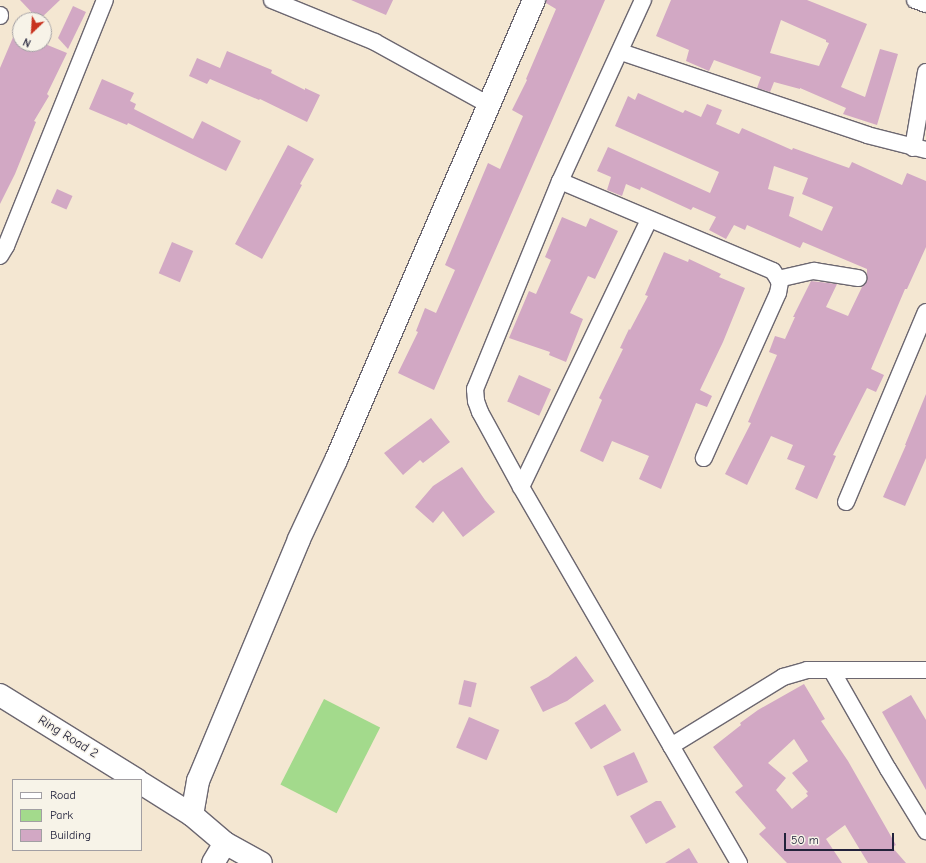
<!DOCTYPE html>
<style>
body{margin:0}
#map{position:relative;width:926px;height:863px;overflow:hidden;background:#f4e7d2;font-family:"Comic Neue",sans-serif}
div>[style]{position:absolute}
.green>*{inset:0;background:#a3da8c;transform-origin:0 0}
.building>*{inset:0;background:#d2a8c4;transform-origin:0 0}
.roads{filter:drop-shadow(1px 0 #6c6770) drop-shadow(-1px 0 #6c6770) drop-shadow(0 1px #6c6770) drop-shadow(0 -1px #6c6770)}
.street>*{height:16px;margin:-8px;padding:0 8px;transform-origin:8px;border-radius:8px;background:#fff}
.secondary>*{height:22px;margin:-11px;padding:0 11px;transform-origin:11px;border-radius:11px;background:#fff}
.primary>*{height:22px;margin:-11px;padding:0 11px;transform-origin:11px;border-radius:11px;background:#fff}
span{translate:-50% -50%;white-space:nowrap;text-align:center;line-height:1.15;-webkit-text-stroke:3px #f7f3e8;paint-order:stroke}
.street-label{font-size:13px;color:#22223b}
.legend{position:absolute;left:12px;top:779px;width:130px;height:72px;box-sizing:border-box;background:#f7f3e8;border:1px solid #a29fa3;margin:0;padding:5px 7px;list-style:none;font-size:12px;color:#22223b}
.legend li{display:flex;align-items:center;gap:8px;height:20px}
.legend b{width:20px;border:1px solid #a29fa3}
.north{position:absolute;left:12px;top:12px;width:40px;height:40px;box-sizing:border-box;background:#f7f3e8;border:1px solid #a29fa3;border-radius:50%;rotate:205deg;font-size:11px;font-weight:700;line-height:16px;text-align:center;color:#22223b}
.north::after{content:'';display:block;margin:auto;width:14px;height:18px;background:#c8321e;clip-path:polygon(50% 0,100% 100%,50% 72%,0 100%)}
.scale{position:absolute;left:784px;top:833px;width:110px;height:18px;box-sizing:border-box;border:2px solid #22223b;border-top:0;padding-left:5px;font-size:12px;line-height:14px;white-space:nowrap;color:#22223b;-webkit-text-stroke:3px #f7f3e8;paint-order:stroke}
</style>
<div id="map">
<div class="green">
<i style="left:324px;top:699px;width:63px;height:96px;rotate:27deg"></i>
</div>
<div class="building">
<i style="clip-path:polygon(20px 0,60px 0,39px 20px)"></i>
<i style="clip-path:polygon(351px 0,393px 0,386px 15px)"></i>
<i style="clip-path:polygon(546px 0,605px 0,434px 390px,398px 373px,418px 332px,416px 331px,425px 308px,436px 313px,455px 270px,445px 265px,488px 163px,500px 169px,523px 116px,512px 110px,527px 80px,526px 79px,556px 9px,546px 3px)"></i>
<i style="clip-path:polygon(evenodd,671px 0,807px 0,867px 24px,841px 87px,865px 97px,880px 49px,898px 54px,877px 125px,843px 114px,846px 108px,800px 88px,800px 89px,774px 82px,770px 92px,757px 88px,761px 77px,714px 60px,709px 71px,686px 61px,689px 50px,656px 36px,671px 0,781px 20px,826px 40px,826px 42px,829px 43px,819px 66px,770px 53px,781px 20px)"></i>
<i style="clip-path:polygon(73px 6px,86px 12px,68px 49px,58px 38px)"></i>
<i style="clip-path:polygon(20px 21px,20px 44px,45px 44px,67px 53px,47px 94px,49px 96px,34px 121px,36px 122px,15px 174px,0 204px,0 68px)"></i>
<i style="clip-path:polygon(227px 51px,272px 70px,271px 73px,305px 90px,305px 88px,320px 95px,307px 122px,260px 99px,259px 100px,210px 79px,207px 84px,189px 76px,197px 58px,220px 68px)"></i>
<i style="clip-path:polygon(102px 79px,134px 93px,130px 101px,136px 104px,134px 109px,193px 139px,202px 121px,241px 141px,226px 171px,128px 123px,127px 125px,89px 109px)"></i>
<i style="clip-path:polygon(evenodd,638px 93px,683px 113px,685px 110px,701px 117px,707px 104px,722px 110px,716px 124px,739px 134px,742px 128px,792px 150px,793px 148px,849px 168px,852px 162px,902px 185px,907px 173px,926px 181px,926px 247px,907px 289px,905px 289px,871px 369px,884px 375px,876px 392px,867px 388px,833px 455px,836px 456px,817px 499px,795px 489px,805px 466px,787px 459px,793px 445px,771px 436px,747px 485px,725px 474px,751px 423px,748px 422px,777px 355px,769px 352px,775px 336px,785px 339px,795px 317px,793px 317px,811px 281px,837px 284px,826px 307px,848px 316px,862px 287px,867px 280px,867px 269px,803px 242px,800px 248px,747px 225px,745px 230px,734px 225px,726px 239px,709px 230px,716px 217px,693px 207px,691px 210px,641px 187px,640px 190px,626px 184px,622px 196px,607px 190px,611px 177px,597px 171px,608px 147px,710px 193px,719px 172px,615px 126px,628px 96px,635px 100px,638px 93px,774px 166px,808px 178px,802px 194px,833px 207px,822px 231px,789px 216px,794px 197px,768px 189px,774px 166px)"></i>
<i style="clip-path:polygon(288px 145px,314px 159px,300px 184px,302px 185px,262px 259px,235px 244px)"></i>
<i style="left:57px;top:189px;width:17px;height:15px;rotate:24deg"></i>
<i style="clip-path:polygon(562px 217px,586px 227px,590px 218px,618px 231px,595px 279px,588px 276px,570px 313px,583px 319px,566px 362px,549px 355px,550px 352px,509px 338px,529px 291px,536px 294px,551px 260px,545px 257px)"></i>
<i style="left:172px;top:242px;width:23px;height:34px;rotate:23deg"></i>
<i style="clip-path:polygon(664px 252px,688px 262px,689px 259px,721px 274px,719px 277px,745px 288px,723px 342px,700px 390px,712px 396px,707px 407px,696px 403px,661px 489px,639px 479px,649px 456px,612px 441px,603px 462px,580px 451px,602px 400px,599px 398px,623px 349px,620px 348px,629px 329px,630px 330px,648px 296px,645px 295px)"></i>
<i style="left:519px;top:375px;width:35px;height:29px;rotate:24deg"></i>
<i style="clip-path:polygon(926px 394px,926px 458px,905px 506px,883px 497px,906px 445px,905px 445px)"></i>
<i style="clip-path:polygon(431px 418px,450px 442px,423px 463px,420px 460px,403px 475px,384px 453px)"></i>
<i style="clip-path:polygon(462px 467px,485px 500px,495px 512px,463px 537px,443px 511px,433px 523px,415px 507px,433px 486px)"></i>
<i style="clip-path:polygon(576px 656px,594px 681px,567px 701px,543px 712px,530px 687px,548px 677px)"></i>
<i style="left:464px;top:680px;width:13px;height:25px;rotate:13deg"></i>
<i style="clip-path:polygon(evenodd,804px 684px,825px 719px,821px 721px,848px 761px,896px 845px,892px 847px,906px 863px,868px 863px,845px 825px,826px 839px,842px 863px,787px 863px,759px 834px,766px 828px,735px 792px,743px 786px,713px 747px,741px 725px,740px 723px,758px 710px,804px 684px,794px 739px,808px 761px,792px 773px,808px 792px,806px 793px,808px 796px,792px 809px,776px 790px,786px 778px,768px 763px,794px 739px)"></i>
<i style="clip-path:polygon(911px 695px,926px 720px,926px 790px,882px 712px)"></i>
<i style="left:605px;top:704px;width:31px;height:36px;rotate:58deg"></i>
<i style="left:469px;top:717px;width:33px;height:33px;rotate:23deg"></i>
<i style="left:634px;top:752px;width:33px;height:34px;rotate:65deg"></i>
<i style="clip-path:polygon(656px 801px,661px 801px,676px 827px,646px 844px,630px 816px)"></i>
<i style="clip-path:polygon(689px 848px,698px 863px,665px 863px)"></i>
</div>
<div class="roads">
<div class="street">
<i style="left:272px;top:0;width:111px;rotate:22.2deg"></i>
<i style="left:375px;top:42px;width:130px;rotate:28.9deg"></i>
<i style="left:643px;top:0;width:199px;rotate:114.6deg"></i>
<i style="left:560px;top:181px;width:225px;rotate:112.2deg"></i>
<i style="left:475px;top:389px;width:12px;rotate:85deg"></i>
<i style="left:476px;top:401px;width:12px;rotate:70deg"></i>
<i style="left:480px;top:412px;width:85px;rotate:61.3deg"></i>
<i style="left:521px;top:487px;width:435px;rotate:59.9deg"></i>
<i style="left:915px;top:0;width:12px;rotate:20deg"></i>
<i style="left:0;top:15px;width:1px;rotate:90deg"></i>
<i style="left:621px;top:52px;width:260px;rotate:18.6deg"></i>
<i style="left:867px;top:135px;width:61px;rotate:14.3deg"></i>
<i style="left:913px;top:148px;width:77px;rotate:-80.3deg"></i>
<i style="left:560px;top:181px;width:231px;rotate:22.9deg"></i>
<i style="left:773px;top:271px;width:13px;rotate:58deg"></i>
<i style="left:780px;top:282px;width:11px;rotate:100deg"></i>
<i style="left:778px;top:293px;width:181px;rotate:114.2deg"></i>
<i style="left:0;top:256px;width:12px;rotate:-59deg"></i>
<i style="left:6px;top:246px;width:265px;rotate:-68.1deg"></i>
<i style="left:778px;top:279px;width:37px;rotate:-13deg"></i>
<i style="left:814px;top:271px;width:45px;rotate:9deg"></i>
<i style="left:521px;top:487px;width:296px;rotate:-64.4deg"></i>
<i style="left:846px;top:502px;width:206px;rotate:-67.2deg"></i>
<i style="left:832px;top:671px;width:113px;rotate:60.3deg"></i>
<i style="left:888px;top:769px;width:73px;rotate:58.5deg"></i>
<i style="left:671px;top:746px;width:132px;rotate:-31.6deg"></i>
<i style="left:783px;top:677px;width:25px;rotate:-16deg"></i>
<i style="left:807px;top:670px;width:119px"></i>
</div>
<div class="secondary">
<i style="left:192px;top:815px;width:35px;rotate:-80deg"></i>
<i style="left:198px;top:781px;width:262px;rotate:-67.3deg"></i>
<i style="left:299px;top:539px;width:87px;rotate:-64.9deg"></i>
<i style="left:336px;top:460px;width:501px;rotate:-66.71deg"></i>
</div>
<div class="primary">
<i style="left:0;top:695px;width:161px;rotate:31.8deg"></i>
<i style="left:141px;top:783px;width:60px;rotate:32.1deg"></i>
<i style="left:192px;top:815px;width:43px;rotate:40.3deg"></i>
<i style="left:225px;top:843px;width:41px;rotate:29.1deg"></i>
<i style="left:213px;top:863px;width:23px;rotate:-59deg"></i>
</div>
</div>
<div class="street-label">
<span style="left:68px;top:737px;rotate:32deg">Ring Road 2</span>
</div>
<ul class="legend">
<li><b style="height:5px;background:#fff"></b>Road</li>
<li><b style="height:11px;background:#a3da8c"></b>Park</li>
<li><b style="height:11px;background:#d2a8c4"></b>Building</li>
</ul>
<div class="north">N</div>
<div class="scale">50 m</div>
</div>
